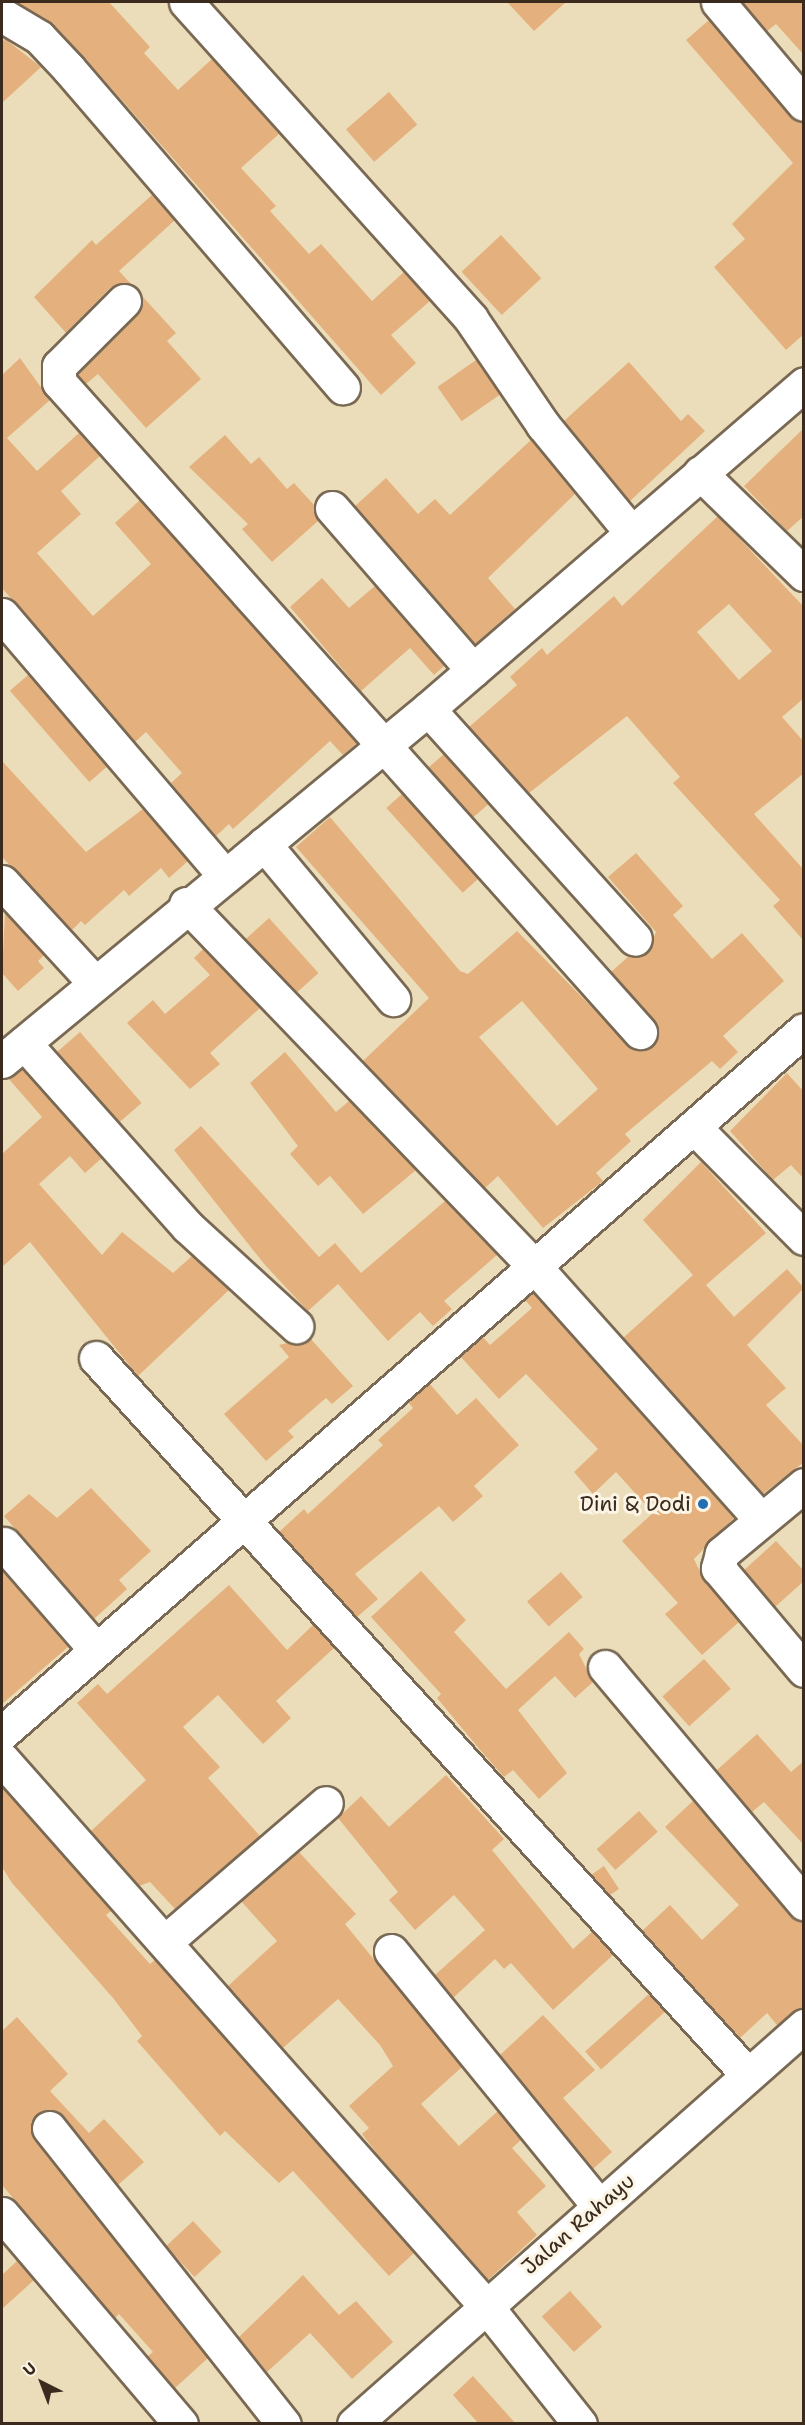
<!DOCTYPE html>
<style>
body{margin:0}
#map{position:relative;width:805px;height:2425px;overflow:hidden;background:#ebddb9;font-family:"Shantell Sans",sans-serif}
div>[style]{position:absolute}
.building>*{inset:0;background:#e4b17e;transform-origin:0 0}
.roads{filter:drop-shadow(2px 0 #796954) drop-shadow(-2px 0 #796954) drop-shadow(0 2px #796954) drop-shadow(0 -2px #796954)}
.minor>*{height:33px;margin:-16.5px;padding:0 16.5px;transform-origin:16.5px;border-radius:16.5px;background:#fff}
.dots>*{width:16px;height:16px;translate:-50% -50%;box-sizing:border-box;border:3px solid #fcf5e5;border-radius:50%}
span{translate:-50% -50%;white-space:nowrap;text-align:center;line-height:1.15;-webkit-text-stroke:6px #fcf5e5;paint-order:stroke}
.poi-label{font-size:21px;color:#3b2a1e}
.right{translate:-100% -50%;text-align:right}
.street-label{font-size:21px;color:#3b2a1e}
.frame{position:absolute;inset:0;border:3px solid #3b2a1e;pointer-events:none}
.north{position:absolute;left:12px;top:2353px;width:60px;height:60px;-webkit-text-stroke:4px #fcf5e5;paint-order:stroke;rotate:318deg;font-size:16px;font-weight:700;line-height:24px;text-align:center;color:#3b2a1e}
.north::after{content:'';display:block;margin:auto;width:21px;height:27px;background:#3b2a1e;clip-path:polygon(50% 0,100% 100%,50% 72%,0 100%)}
</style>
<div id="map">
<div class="building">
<i style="clip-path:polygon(16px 2px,109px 2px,150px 47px,144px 53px,178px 90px,212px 59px,279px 134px,241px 168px,276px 206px,270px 211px,309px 254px,321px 244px,372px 301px,404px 272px,430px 301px,391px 335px,416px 363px,381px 395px,83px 56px,52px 24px)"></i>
<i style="clip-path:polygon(507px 2px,566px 2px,534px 31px)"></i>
<i style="clip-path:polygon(742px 2px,804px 2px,804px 55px,776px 24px,767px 31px)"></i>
<i style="clip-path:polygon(709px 20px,790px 116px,804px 122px,804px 334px,786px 350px,714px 267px,745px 239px,732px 224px,793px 163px,686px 40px)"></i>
<i style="clip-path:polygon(5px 39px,41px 67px,2px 103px,2px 42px)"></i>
<i style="left:389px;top:92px;width:43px;height:57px;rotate:49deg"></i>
<i style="clip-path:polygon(152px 195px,175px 220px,119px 271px,131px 284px,111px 287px,66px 333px,34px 297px,92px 240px,96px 245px)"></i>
<i style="left:501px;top:235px;width:59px;height:54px;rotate:47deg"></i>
<i style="clip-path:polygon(142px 296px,176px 333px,167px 341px,201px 379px,146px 428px,98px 374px,86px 384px,78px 375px,137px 314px)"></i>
<i style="clip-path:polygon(20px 358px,50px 400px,7px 438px,37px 471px,79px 433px,100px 456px,61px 491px,81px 514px,37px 553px,93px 616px,151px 564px,115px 523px,140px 500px,357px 743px,343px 755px,330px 741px,233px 829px,229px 824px,216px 836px,171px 783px,182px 773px,146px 732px,135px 742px,2px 588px,2px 375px)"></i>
<i style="left:476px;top:360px;width:42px;height:47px;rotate:55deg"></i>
<i style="clip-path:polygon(629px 362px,681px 421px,688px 414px,705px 431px,630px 501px,564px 421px)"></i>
<i style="clip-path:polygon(804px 428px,804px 516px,787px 531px,744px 486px)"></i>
<i style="clip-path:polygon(225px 435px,251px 464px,259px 457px,287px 489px,294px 483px,314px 505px,318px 521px,272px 562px,242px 529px,248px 524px,189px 467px)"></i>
<i style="clip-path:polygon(531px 440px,575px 494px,488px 578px,515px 609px,475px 644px,355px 506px,386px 478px,418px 514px,435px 499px,450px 515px)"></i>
<i style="clip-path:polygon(evenodd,718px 516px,804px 607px,804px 698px,782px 717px,804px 742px,804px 773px,754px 814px,804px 870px,804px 941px,773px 906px,780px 900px,673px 783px,680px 777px,627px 716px,529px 793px,469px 727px,517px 685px,510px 677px,542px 648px,547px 655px,614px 596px,622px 606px,718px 516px,729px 604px,772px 651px,739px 680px,697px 632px,729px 604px)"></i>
<i style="clip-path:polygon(322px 578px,349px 608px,375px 586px,444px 666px,434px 675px,410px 648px,361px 691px,290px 607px)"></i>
<i style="left:28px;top:675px;width:121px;height:24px;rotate:49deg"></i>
<i style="left:444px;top:754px;width:67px;height:21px;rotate:49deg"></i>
<i style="clip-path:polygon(2px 761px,86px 852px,143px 809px,188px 861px,169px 878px,161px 868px,129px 896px,124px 890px,85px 925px,81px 921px,72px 930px,2px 857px)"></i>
<i style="left:402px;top:794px;width:114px;height:21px;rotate:48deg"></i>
<i style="clip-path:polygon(evenodd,330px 817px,460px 971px,468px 974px,517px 931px,634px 1050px,652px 1046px,658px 1028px,611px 972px,629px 956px,647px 953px,656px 932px,608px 877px,636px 853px,683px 906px,673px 915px,712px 959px,742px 933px,784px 981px,723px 1036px,738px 1052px,720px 1069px,712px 1061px,625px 1134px,631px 1141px,596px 1173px,603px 1181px,543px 1228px,498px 1176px,485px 1188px,363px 1061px,429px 998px,296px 847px,330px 817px,522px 1001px,598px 1089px,557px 1126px,479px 1037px,522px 1001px)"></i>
<i style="clip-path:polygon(5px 913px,44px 955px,38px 961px,44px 968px,18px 991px,2px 973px)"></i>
<i style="left:269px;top:918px;width:74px;height:31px;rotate:48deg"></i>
<i style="clip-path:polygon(203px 949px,260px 1008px,210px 1053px,220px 1064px,190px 1089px,127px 1023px,153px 1000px,165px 1014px,210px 975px,194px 958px)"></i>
<i style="left:80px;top:1032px;width:94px;height:30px;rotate:49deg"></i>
<i style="clip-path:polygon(285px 1052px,336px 1112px,349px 1101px,416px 1170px,363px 1214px,330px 1176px,318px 1186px,290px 1154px,298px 1146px,250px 1083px)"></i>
<i style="clip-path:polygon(22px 1069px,102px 1158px,85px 1173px,70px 1156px,39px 1184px,102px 1255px,122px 1232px,173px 1273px,192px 1256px,229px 1290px,138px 1376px,30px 1242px,2px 1267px,2px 1154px,42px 1117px,8px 1078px)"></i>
<i style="clip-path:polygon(787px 1073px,804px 1092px,804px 1179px,791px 1165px,773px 1180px,730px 1131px)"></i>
<i style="clip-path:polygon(201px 1126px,319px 1257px,335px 1243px,361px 1273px,445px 1201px,497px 1255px,444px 1301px,452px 1309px,433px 1326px,420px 1312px,388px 1341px,338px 1284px,308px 1311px,265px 1265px,174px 1150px)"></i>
<i style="clip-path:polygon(701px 1162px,766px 1233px,706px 1285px,734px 1317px,787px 1269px,804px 1288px,747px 1345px,786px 1388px,766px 1405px,804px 1446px,804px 1462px,763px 1494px,623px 1338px,693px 1275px,643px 1220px)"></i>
<i style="clip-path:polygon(533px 1293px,734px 1518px,694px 1559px,704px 1580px,739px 1622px,702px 1655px,665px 1614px,678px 1603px,622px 1541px,653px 1513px,616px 1472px,593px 1494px,574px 1472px,598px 1449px,526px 1374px,499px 1399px,461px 1357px,483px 1337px,490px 1345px,532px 1308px,525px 1300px)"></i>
<i style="clip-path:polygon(310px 1338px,353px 1386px,332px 1404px,326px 1398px,288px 1431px,294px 1437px,266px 1461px,224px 1414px,289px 1357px,279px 1345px)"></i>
<i style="clip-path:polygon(429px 1383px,457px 1415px,476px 1398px,519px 1445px,474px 1486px,483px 1496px,453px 1522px,439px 1506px,355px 1574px,378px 1599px,357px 1617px,279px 1532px,304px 1509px,308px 1514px,383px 1445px,378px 1440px,413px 1408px,408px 1402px)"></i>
<i style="clip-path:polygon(91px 1488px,151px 1551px,119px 1580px,127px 1589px,94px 1619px,4px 1516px,29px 1494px,57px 1518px)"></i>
<i style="clip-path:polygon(776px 1541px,804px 1571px,804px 1581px,775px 1607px,744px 1570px)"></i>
<i style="clip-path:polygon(2px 1570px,68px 1647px,2px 1704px)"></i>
<i style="clip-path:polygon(421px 1571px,466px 1620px,454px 1632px,506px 1689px,569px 1632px,584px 1649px,579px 1654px,593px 1682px,575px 1698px,555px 1676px,518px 1710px,567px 1773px,539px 1799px,513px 1770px,504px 1777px,481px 1751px,437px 1698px,441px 1694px,371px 1617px)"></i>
<i style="left:561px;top:1572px;width:33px;height:45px;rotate:49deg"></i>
<i style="clip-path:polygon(229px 1585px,287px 1650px,313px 1625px,334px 1648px,276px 1701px,291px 1718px,263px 1744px,218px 1695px,183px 1727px,220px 1767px,208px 1778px,260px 1836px,175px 1909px,150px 1882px,139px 1886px,91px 1831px,146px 1780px,77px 1703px,98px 1684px,107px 1694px)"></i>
<i style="left:704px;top:1659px;width:40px;height:56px;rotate:48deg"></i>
<i style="clip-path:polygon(757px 1734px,791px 1772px,804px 1761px,804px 1845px,764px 1802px,752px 1812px,717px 1770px)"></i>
<i style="clip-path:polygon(446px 1775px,504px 1839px,492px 1850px,573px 1949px,592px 1932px,613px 1955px,553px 2010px,511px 1963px,504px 1969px,495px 1959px,453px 1998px,435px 1975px,485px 1930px,454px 1895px,415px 1930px,389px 1900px,398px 1892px,338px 1818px,361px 1796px,389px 1827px)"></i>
<i style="clip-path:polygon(2px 1787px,111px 1911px,106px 1915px,150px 1964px,155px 1960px,414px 2253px,389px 2276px,293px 2171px,279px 2183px,225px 2131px,220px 2136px,137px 2041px,142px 2036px,113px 1998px,12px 1883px,2px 1867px)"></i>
<i style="clip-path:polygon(693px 1801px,790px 1915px,804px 1922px,804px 2008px,777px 2025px,767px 2013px,740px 2038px,642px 1931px,670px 1905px,702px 1940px,739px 1905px,665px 1827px)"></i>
<i style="left:639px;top:1811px;width:28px;height:57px;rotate:48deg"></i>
<i style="clip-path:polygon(299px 1852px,356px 1914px,345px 1924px,462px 2067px,421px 2104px,459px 2146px,498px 2111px,521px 2140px,512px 2148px,546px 2186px,517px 2212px,537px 2235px,488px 2280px,381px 2159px,362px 2134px,369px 2128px,349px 2106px,393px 2066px,380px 2045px,338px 1999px,283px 2048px,228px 1986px,277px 1941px,241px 1901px)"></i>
<i style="clip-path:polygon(604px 1866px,619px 1889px,610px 1895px,591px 1875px)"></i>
<i style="left:649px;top:1994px;width:24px;height:86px;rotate:48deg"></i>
<i style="clip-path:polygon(543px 2015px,595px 2070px,563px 2098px,612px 2152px,593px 2169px,500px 2055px)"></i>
<i style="clip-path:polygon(17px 2017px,68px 2074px,50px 2091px,89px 2133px,104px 2119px,144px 2162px,118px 2185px,56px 2111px,46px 2110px,31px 2122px,34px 2140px,208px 2358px,175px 2388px,148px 2356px,153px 2352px,119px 2314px,115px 2318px,2px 2185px,2px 2031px)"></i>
<i style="left:193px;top:2221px;width:42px;height:37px;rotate:47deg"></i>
<i style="clip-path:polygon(17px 2261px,34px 2280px,2px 2309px,2px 2275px)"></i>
<i style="clip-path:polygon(303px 2275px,339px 2315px,356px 2301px,393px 2342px,352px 2379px,310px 2333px,267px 2372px,239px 2337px)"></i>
<i style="left:570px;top:2291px;width:48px;height:38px;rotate:48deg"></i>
<i style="clip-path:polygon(473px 2376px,516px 2424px,479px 2424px,453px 2395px)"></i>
</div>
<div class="roads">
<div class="minor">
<i style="left:186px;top:2px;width:426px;rotate:48deg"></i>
<i style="left:471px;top:319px;width:128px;rotate:55.8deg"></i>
<i style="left:543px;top:425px;width:137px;rotate:50.6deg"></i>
<i style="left:718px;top:2px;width:133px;rotate:49.9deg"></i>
<i style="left:2px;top:15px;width:43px;rotate:30.7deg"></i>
<i style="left:39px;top:37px;width:44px;rotate:46.8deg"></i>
<i style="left:69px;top:69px;width:420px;rotate:49.3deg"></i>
<i style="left:124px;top:301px;width:92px;rotate:135deg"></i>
<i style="left:59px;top:366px;width:16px;rotate:90deg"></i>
<i style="left:59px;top:382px;width:872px;rotate:48.21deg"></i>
<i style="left:700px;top:473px;width:145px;rotate:44.2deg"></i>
<i style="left:332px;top:508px;width:215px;rotate:49deg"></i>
<i style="left:2px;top:615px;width:343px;rotate:49.5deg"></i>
<i style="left:428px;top:709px;width:309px;rotate:48deg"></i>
<i style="left:264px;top:844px;width:202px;rotate:50.2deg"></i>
<i style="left:2px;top:882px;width:134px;rotate:47.4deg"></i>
<i style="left:186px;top:904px;width:504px;rotate:46.13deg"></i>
<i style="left:535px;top:1267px;width:338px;rotate:48.2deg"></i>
<i style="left:24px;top:1043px;width:246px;rotate:48.3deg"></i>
<i style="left:188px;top:1227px;width:147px;rotate:42.5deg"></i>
<i style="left:2px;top:1061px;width:553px;rotate:-39.57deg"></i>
<i style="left:428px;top:709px;width:497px;rotate:-40.8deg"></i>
<i style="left:694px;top:1127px;width:156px;rotate:45.3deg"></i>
<i style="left:96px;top:1358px;width:969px;rotate:47.72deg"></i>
<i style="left:804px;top:1485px;width:107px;rotate:140.3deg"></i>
<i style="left:722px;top:1553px;width:16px;rotate:105deg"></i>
<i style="left:718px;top:1568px;width:133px;rotate:49.9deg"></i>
<i style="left:4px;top:1544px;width:140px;rotate:49deg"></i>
<i style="left:605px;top:1667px;width:309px;rotate:49.9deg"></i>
<i style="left:2px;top:1733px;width:1066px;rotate:-41.24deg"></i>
<i style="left:2px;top:1759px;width:730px;rotate:48.5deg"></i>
<i style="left:486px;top:2306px;width:151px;rotate:51.5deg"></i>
<i style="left:166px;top:1941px;width:211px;rotate:-40.8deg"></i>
<i style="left:391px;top:1951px;width:329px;rotate:50.8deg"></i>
<i style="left:49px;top:2128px;width:378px;rotate:51.6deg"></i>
<i style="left:2px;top:2214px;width:276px;rotate:49.6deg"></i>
<i style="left:354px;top:2424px;width:601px;rotate:-41.49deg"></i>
</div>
</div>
<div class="dots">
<i style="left:703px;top:1504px;background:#1f6fb2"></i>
</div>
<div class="poi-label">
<span class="right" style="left:691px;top:1504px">Dini &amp; Dodi</span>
</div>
<div class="street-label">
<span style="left:578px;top:2224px;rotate:-41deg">Jalan Rahayu</span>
</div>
<div class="frame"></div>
<div class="north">U</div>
</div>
